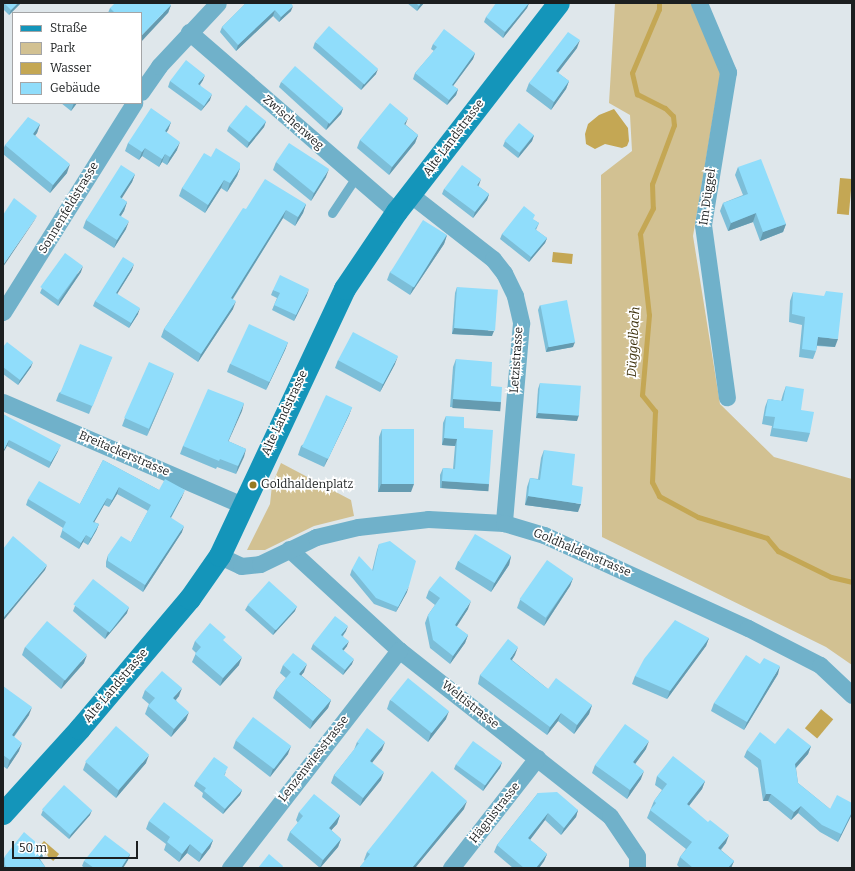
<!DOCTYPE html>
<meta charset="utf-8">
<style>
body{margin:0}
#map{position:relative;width:855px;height:871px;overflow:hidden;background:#dfe7eb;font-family:Bitter,serif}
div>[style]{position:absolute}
.green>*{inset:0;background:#d2c192}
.water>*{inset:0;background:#c4a754;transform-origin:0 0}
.stream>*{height:5px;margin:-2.5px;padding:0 2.5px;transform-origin:2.5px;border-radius:2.5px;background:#c4a754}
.lane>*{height:9px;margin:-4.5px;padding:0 4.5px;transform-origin:4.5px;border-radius:4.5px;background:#70b1ca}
.street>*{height:17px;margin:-8.5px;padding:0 8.5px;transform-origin:8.5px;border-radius:8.5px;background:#70b1ca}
.secondary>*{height:22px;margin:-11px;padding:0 11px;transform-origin:11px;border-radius:11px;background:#1495ba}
.wall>*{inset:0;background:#7cbed8}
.shaded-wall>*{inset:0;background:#659bb0;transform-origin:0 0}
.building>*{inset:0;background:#90ddfb;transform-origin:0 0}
.dots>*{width:11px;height:11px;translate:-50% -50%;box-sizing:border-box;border:2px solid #fff;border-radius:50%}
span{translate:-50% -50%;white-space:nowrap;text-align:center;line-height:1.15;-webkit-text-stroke:3.5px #fff;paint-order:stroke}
.street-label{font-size:12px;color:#1c1f20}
.poi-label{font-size:12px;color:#1c1f20}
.left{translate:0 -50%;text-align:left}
.water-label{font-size:13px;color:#3e320d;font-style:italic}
.frame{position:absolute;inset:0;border:4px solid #1c1f20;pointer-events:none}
.legend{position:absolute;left:12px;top:12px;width:130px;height:92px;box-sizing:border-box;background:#fff;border:1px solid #a4a5a6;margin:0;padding:5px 7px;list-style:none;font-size:12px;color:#1c1f20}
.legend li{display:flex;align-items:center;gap:8px;height:20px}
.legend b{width:20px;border:1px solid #a4a5a6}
.scale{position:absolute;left:12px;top:841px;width:126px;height:18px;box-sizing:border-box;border:2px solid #1c1f20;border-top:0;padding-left:5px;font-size:12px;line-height:14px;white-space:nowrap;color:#1c1f20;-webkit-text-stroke:3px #fff;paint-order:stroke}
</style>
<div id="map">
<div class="green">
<i style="clip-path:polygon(615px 3px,702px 3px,722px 64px,693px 236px,720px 404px,774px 457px,852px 479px,852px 665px,826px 647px,602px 537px,601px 175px,632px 151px,630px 115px,609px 103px)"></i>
<i style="clip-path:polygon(281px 463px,351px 500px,354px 516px,314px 526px,265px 550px,247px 550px,270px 504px,272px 485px)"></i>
</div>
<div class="water">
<i style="clip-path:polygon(614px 109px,628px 128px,629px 141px,627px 146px,622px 148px,605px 144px,595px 149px,586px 144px,585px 134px,588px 124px,599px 115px)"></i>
<i style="left:840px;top:178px;width:12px;height:36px;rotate:5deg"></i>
<i style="left:553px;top:252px;width:20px;height:10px;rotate:6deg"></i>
<i style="left:821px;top:709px;width:16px;height:25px;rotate:40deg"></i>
<i style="left:44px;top:841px;width:20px;height:9px;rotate:41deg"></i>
</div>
<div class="stream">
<i style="left:659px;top:3px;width:6px;rotate:90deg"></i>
<i style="left:659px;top:9px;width:69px;rotate:112.9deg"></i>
<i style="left:632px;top:73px;width:22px;rotate:77deg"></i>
<i style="left:637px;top:94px;width:31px;rotate:27deg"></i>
<i style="left:665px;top:108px;width:11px;rotate:45deg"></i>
<i style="left:673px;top:116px;width:9px;rotate:84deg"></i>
<i style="left:674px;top:125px;width:63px;rotate:110.4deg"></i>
<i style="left:652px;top:184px;width:24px;rotate:88deg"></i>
<i style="left:653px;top:208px;width:29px;rotate:117deg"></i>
<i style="left:640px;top:234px;width:81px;rotate:83.7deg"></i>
<i style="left:649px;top:315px;width:80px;rotate:95deg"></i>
<i style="left:642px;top:395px;width:21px;rotate:51deg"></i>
<i style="left:655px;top:411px;width:71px;rotate:92.4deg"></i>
<i style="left:652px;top:482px;width:16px;rotate:63deg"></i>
<i style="left:659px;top:496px;width:44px;rotate:28.3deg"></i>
<i style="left:698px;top:517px;width:72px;rotate:16.9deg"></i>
<i style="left:767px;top:538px;width:17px;rotate:50deg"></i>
<i style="left:778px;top:551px;width:59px;rotate:26.1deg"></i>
<i style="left:831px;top:577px;width:22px;rotate:13deg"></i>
</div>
<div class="lane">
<i style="left:332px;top:213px;width:43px;rotate:-56.3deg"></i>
</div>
<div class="street">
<i style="left:699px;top:3px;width:75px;rotate:67.2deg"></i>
<i style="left:728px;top:72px;width:155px;rotate:99.3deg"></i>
<i style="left:703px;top:225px;width:174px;rotate:82.1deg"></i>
<i style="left:189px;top:32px;width:275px;rotate:40.9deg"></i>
<i style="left:141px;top:92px;width:32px;rotate:-55deg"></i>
<i style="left:159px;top:66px;width:86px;rotate:-46.9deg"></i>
<i style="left:411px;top:195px;width:104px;rotate:38deg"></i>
<i style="left:493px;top:259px;width:18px;rotate:52deg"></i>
<i style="left:504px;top:273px;width:25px;rotate:64deg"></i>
<i style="left:515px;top:296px;width:28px;rotate:77deg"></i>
<i style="left:521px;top:323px;width:201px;rotate:94.9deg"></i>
<i style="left:3px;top:312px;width:247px;rotate:-57.9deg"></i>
<i style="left:3px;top:402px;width:262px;rotate:23.3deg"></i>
<i style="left:289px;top:549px;width:149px;rotate:42.6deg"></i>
<i style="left:399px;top:650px;width:268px;rotate:38.2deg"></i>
<i style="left:610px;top:816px;width:48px;rotate:56deg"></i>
<i style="left:637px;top:856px;width:12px;rotate:90deg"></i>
<i style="left:220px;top:556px;width:23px;rotate:25deg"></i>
<i style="left:241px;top:566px;width:19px;rotate:-6deg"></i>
<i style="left:260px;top:564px;width:62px;rotate:-25.7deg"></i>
<i style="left:316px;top:537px;width:43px;rotate:-13.4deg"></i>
<i style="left:358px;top:527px;width:70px;rotate:-6.5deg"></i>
<i style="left:428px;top:519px;width:76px;rotate:3deg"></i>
<i style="left:504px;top:523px;width:42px;rotate:16.7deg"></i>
<i style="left:544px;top:535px;width:224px;rotate:24.5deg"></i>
<i style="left:748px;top:628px;width:81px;rotate:27.2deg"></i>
<i style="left:820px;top:665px;width:44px;rotate:43.2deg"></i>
<i style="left:230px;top:868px;width:276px;rotate:-52.2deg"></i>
<i style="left:451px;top:868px;width:140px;rotate:-52deg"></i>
</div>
<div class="secondary">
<i style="left:3px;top:814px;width:115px;rotate:-47.8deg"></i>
<i style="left:80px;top:729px;width:170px;rotate:-49.8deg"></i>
<i style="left:190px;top:599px;width:52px;rotate:-55.1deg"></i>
<i style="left:220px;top:556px;width:295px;rotate:-64.9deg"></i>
<i style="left:345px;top:289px;width:93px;rotate:-56deg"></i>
<i style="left:397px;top:212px;width:264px;rotate:-52.2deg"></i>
</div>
<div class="wall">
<i style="clip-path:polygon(3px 3px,21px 3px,9px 15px,3px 9px)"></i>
<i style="clip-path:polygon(246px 3px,291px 11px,279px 22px,273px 16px,236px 51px,220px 32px,222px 27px)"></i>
<i style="clip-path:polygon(407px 3px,424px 3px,417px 11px)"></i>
<i style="clip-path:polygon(529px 3px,527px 8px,503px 38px,484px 22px,486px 17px)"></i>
<i style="clip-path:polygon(171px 5px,168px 13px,108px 13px,110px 8px)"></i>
<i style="clip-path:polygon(315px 42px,376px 74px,361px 90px,313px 48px)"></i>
<i style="clip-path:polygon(433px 44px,475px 53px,473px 59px,453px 86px,458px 89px,456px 95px,447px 105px,413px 79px,415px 73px,434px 51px,431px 49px)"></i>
<i style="clip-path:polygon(577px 48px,558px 73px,569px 81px,566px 89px,551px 110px,526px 91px,529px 83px)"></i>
<i style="clip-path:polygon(203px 80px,200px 85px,210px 100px,201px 111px,168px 87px,170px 81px)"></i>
<i style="clip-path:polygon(281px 82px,343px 108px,341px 114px,326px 130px,279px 87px)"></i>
<i style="clip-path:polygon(61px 103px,77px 103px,71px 111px)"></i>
<i style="clip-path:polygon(266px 121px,264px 127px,247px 148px,227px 131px,229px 126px)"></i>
<i style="clip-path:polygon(171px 122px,168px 130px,166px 132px,177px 150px,167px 165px,162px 162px,159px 167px,142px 156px,139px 160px,125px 151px,128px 143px)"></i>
<i style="clip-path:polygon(40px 124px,37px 133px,35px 135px,67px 173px,50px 193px,3px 154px,3px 150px,5px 145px)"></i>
<i style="clip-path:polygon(406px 125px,418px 135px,415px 143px,389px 175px,357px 148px,360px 140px)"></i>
<i style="clip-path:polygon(534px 135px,532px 141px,518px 158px,503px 146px,505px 141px)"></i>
<i style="clip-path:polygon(211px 157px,240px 168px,237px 176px,227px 192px,221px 188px,205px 213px,179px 196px,182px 188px)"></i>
<i style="clip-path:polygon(276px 162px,326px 177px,311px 201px,273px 170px)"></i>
<i style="clip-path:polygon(738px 167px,786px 224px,783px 232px,760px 241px,753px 222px,728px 231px,720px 211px,723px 203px,743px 195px,735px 175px)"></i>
<i style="clip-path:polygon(135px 174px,132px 182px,121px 198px,127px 202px,124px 211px,121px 216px,126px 229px,114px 248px,83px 228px,86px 220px)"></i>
<i style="clip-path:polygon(479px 185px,478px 186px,489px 194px,487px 200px,473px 218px,442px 194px,444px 189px)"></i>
<i style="clip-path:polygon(306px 204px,303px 213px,295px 226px,283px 218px,233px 299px,233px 309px,198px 362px,161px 337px,164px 329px,246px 209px)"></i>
<i style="clip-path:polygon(534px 220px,539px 223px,536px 230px,547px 238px,545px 243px,529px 262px,500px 239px,502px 234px)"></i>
<i style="clip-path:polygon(447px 235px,444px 244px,410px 295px,387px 280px,390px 272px)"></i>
<i style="clip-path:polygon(132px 270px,117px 294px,138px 314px,129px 328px,93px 306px,95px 301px)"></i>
<i style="clip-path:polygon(81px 272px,58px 306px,40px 293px,42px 288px)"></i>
<i style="clip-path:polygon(457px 287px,492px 336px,452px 334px,455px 293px)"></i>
<i style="clip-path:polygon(273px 290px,307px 295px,294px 321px,272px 310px,277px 298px,271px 295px)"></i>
<i style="clip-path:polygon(793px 292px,835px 347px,817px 346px,816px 351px,813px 359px,799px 357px,802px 325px,789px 322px,790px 301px)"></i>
<i style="clip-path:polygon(540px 305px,573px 347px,546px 352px,538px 310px)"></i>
<i style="clip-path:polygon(288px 342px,285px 350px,266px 390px,227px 372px,230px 364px)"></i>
<i style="clip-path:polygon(3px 347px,31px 367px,18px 385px,3px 374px)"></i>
<i style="clip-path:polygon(112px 357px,89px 414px,56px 401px,59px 393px)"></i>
<i style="clip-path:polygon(456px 359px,501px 402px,498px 410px,450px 407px,453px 367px)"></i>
<i style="clip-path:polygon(338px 360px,395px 364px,380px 392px,335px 368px)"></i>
<i style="clip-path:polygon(174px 373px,147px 436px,122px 426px,125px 418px)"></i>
<i style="clip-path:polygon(540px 383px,577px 421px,536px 418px,538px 389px)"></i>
<i style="clip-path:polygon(786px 386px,801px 410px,810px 433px,807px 442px,770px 436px,772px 426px,762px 424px,765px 407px,768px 399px,781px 401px,783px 394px)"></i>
<i style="clip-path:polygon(244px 403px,228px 441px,246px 449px,236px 474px,217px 467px,216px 469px,180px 454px,183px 446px)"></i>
<i style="clip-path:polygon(352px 407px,349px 415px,324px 467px,298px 455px,301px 446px)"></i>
<i style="clip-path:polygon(3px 414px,58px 451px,49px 468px,7px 446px)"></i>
<i style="clip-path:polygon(446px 416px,464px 428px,489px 484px,487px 491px,440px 488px,440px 475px,443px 468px,453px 469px,455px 446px,442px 445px,443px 423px)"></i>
<i style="clip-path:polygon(382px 429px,411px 492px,378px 492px,379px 437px)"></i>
<i style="clip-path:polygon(544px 450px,572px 485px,578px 512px,525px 505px,527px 487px,530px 478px,538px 479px,541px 458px)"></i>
<i style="clip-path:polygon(103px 460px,159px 490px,182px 497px,171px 518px,182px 532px,143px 592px,106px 567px,106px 562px,108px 555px,131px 542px,148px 511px,117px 494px,109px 507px,104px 505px,94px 522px,99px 524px,96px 531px,88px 545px,83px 542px,79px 549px,60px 537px,63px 528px,26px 505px,28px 499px,80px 504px)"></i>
<i style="clip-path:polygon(379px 544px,407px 592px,396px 612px,374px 604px,350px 575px,352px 569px,372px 571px,377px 550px)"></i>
<i style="clip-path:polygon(511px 556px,509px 565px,491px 592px,455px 569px,458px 561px)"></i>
<i style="clip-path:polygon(573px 578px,570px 586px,544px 626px,517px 608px,520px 600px)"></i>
<i style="clip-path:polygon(429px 590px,468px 609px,456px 627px,468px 635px,465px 643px,450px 664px,430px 648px,425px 623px,428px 615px,435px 605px,426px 598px)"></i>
<i style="clip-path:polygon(248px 605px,295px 611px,273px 635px,245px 610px)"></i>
<i style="clip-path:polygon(75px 606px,127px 613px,105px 639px,73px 611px)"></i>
<i style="clip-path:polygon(346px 631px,343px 636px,347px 646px,343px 651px,352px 664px,343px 675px,311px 649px,313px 644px)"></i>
<i style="clip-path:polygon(709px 638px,706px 646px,667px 699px,632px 684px,635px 676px)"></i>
<i style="clip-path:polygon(195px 641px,224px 642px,239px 665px,220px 686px,192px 662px,196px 653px,192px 649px)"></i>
<i style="clip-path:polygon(25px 647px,84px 663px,61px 689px,22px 655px)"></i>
<i style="clip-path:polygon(515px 655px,512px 660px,548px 689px,592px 705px,589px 714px,574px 734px,558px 721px,547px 735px,478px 684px,480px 675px)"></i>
<i style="clip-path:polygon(283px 665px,304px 672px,301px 675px,331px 700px,328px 708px,310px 729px,273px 698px,276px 690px,286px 678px,280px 673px)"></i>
<i style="clip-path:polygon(778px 674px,744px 730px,711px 711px,714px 703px)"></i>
<i style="clip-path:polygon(3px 686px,29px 715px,14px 737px,19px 751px,7px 769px,3px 766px)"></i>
<i style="clip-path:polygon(145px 690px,179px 696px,176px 700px,186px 720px,171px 737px,145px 714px,148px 706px,149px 704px,142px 698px)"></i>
<i style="clip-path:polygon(390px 700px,446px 719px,428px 742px,387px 709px)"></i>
<i style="clip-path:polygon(236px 740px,288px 754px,270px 777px,233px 748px)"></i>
<i style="clip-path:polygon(357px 742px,382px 750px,372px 763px,381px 780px,360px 806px,331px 783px,334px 775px,354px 750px)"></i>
<i style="clip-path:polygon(775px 744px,811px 746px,808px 754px,796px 768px,798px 783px,830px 809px,852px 803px,852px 814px,838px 842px,820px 832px,798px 813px,791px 820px,768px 801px,763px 801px,758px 768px,744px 757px,747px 750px)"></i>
<i style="clip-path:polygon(646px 749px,635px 764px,641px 779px,627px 799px,592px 773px,595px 765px)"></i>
<i style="clip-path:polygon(86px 762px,146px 763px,116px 798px,83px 770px)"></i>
<i style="clip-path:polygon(502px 762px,500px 768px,483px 791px,454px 769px,456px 764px)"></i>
<i style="clip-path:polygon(226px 772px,224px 776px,242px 790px,240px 795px,223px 814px,202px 797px,203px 793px,194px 786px,196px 781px)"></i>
<i style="clip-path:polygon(657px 776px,705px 781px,702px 789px,689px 806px,726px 843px,721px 850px,734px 861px,731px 868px,680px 868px,677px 865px,680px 857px,686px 849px,647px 818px,654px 801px,662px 790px,655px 785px)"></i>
<i style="clip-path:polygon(538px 793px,578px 810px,576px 817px,561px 835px,545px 820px,530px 840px,547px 854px,544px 861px,539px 868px,513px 868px,494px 852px,497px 845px)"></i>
<i style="clip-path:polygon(464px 809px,415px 868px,359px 868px,365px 861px,364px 860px,367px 852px)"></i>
<i style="clip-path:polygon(43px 810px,90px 815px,69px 839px,41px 815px)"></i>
<i style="clip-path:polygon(299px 812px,340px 815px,337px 824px,331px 830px,341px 839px,338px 847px,320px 868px,287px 840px,290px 832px,298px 823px,296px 820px)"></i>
<i style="clip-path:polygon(149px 821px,213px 840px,210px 848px,199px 862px,187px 853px,179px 862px,164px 850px,166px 844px,146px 829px)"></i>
<i style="clip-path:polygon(130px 854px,128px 860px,123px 868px,85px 868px,82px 866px,84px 861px)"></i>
<i style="clip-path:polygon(5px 856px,43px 856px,40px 859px,46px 868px,3px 868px,3px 861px)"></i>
</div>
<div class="shaded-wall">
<i style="clip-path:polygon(18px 3px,21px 3px,9px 15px,11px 10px)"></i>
<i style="clip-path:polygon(421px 3px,424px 3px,417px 11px,419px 6px)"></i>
<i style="clip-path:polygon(529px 3px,527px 8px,503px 38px,505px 32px)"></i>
<i style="clip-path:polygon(171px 5px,168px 13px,141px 42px,141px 36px)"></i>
<i style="clip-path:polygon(293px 6px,291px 11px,279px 22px,281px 17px)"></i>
<i style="clip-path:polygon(275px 10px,273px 16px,236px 51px,238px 45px)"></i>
<i style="clip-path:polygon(580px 40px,577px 48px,553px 79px,556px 71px)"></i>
<i style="clip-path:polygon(475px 53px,473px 59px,450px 90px,452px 85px)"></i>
<i style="clip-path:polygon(378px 69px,376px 74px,361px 90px,363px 85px)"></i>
<i style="clip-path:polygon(205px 75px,203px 80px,196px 90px,198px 84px)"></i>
<i style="clip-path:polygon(569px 81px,566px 89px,551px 110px,554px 102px)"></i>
<i style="clip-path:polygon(458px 89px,456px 95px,447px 105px,449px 100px)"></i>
<i style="clip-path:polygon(212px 94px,210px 100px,201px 111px,204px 106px)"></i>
<i style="clip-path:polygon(74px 103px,77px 103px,71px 111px)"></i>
<i style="clip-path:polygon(343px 108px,341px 114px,326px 130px,328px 124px)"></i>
<i style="clip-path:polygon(408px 118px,405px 126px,404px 124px)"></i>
<i style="clip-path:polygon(266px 121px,264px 127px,247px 148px,249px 142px)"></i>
<i style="clip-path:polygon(171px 122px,168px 130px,162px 140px,165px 131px)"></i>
<i style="clip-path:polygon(40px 124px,37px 133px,30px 142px,33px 134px)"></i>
<i style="clip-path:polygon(418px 135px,415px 143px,389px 175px,392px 167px)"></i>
<i style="clip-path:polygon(534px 135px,532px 141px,518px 158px,520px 153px)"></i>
<i style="clip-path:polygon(180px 142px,177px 150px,167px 165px,170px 157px)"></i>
<i style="clip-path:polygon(145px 148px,142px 156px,139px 160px,142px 152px)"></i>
<i style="clip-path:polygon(165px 154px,162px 162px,159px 167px,162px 159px)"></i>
<i style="clip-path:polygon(70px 164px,67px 173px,50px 193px,53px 185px)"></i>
<i style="clip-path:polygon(240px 168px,237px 176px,227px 192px,230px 183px)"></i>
<i style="clip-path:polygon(329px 169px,326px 177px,311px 201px,314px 193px)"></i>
<i style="clip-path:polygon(135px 174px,132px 182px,117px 206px,120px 197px)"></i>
<i style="clip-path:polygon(481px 179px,479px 185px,475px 191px,477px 185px)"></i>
<i style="clip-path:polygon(224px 180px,221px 188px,205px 213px,208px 205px)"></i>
<i style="clip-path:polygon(489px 194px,487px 200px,473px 218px,475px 212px)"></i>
<i style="clip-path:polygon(127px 202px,124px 211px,116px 223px,119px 215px)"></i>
<i style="clip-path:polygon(306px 204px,303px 213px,295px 226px,298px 217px)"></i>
<i style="clip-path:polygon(286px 210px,283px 218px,228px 306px,231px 298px)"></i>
<i style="clip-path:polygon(756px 213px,753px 222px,728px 231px,731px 223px)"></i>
<i style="clip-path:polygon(37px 216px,34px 221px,3px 267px,3px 265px)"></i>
<i style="clip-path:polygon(129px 221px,126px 229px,114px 248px,117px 240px)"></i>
<i style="clip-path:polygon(786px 224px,783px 232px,760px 241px,763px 232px)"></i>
<i style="clip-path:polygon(447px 235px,444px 244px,410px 295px,413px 287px)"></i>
<i style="clip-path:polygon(547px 238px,545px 243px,529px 262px,531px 257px)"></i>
<i style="clip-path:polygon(134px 264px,132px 270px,114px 299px,116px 293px)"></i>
<i style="clip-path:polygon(83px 266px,81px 272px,58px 306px,60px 300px)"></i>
<i style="clip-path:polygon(309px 289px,307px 295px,294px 321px,296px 315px)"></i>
<i style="clip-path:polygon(236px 301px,233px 309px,198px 362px,201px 354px)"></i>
<i style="clip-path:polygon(140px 308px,138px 314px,129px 328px,131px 323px)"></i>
<i style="clip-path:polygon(454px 328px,494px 331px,492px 336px,452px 334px)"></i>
<i style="clip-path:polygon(818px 337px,838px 339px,835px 347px,815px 345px)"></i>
<i style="clip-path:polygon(288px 342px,285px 350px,266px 390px,269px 382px)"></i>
<i style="clip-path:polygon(575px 342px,573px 347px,546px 352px,548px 347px)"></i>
<i style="clip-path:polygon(398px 356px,395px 364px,380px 392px,383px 384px)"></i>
<i style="clip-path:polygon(33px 362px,31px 367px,18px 385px,20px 380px)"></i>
<i style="clip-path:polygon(174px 373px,171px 381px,147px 436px,150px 428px)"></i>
<i style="left:453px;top:399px;width:48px;height:9px;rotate:4deg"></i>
<i style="clip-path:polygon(244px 403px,242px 411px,225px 449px,228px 441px)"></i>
<i style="clip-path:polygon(352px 407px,349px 415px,324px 467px,327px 459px)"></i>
<i style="clip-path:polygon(538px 413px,579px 415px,577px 421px,536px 418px)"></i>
<i style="clip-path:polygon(444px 438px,457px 439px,455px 446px,442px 445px)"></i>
<i style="clip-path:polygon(9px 440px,7px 446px,3px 453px,3px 451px)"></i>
<i style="clip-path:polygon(61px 445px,58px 451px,49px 468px,51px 462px)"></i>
<i style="clip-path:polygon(246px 449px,244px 457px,236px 474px,238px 466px)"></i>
<i style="left:442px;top:481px;width:47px;height:7px;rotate:4deg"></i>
<i style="clip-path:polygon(381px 484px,414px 484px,411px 492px,378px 492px)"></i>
<i style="clip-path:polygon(119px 487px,117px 494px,109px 507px,112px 500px)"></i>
<i style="clip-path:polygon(185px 490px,182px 497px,167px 524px,170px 517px)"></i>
<i style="clip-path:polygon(528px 496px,581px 504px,578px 512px,525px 505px)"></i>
<i style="clip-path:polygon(107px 498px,104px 505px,91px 528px,93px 522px)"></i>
<i style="clip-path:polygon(99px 524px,96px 531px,88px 545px,91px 538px)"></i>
<i style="clip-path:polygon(184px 526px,182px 532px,143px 592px,145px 585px)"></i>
<i style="clip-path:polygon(86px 535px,83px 542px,79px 549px,81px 543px)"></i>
<i style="clip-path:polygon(511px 556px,509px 565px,491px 592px,494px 584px)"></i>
<i style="clip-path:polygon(47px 565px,45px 570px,3px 621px,3px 618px)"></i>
<i style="clip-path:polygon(573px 578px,570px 586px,544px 626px,547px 618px)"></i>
<i style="clip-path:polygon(409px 586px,407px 592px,396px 612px,398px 607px)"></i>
<i style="clip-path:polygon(471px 601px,468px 609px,452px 634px,455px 625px)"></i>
<i style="clip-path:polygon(297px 606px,295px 611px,273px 635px,275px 630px)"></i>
<i style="clip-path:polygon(129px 607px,127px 613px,105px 639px,107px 633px)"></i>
<i style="clip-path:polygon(348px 626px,346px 631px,339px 640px,341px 635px)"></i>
<i style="clip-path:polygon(468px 635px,465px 643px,450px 664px,453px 656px)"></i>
<i style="clip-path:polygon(709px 638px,706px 646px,667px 699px,670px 691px)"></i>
<i style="clip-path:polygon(349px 641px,347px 646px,340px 655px,342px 649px)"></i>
<i style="clip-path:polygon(518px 647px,515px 655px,507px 667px,510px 659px)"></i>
<i style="clip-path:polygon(87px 655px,84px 663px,61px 689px,64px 681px)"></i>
<i style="clip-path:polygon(242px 657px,239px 665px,220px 686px,223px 678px)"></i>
<i style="clip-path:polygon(354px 659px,352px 664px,343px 675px,345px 670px)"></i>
<i style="clip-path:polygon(307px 664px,304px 672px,296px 682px,299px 674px)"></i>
<i style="clip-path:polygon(780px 666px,778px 674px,744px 730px,747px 722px)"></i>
<i style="clip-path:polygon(182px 688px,179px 696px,170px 706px,173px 698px)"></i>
<i style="clip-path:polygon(331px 700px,328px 708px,310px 729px,313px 721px)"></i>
<i style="clip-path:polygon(592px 705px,589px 714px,574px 734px,577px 725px)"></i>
<i style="clip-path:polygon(32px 707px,29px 715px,9px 743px,12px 735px)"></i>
<i style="clip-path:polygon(449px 711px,446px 719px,428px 742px,431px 733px)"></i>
<i style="clip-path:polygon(189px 712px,186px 720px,171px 737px,174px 729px)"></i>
<i style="clip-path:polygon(561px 713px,558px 721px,547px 735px,550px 727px)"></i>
<i style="clip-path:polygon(649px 741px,646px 749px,630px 771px,633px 762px)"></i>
<i style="clip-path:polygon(385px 742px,382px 750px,367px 769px,370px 761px)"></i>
<i style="clip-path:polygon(22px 743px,19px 751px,7px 769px,10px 760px)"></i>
<i style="clip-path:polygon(291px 746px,288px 754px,270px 777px,273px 769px)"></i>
<i style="clip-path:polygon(811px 746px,808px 754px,792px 772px,795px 764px)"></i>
<i style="clip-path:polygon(149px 755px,146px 763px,116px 798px,119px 790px)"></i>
<i style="clip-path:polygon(502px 762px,500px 768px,483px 791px,485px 785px)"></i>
<i style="clip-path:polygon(644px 771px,641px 779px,627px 799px,630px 790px)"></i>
<i style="clip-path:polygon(384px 772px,381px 780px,360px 806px,363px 798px)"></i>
<i style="clip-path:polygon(705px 781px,702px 789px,684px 812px,687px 804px)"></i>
<i style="clip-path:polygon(242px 790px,240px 795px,223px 814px,225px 809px)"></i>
<i style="clip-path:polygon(766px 794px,771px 794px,768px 801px,763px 801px)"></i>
<i style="clip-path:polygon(467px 801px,464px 809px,415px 868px,412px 868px)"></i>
<i style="clip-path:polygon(801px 806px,798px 813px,791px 820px,794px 812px)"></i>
<i style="clip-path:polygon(92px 810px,90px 815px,69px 839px,71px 834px)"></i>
<i style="clip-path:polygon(578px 810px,576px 817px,561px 835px,564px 828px)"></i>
<i style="clip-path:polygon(852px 812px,852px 814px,838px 842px,841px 834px)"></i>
<i style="clip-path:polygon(548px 813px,545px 820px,526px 845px,528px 838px)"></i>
<i style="clip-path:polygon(340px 815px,337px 824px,326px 836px,329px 828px)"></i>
<i style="clip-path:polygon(729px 835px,726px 843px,715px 856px,718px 848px)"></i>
<i style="clip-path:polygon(341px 839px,338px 847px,320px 868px,323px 860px)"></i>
<i style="clip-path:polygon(213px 840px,210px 848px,199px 862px,202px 854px)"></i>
<i style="clip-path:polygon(190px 844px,187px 853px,179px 862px,182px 854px)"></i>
<i style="clip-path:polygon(45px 850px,43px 856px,36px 863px,38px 858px)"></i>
<i style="clip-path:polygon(130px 854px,128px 860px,123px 868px,121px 868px)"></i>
<i style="clip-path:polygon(547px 854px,544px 861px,539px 868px,536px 868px)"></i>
<i style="clip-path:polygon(734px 861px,731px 868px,728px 868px)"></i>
</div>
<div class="building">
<i style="clip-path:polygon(4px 3px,18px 3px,11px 10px)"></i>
<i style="clip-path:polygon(115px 3px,169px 3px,171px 5px,141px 36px,141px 13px,115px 13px,110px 8px)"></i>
<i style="clip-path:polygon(246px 3px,291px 3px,293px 6px,281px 17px,275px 10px,238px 45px,222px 27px)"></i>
<i style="clip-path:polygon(416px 3px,421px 3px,419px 6px)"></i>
<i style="clip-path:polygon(496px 3px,529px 3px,505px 32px,486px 17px)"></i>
<i style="left:329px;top:26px;width:65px;height:21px;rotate:41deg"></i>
<i style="clip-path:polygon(444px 29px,475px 53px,452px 85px,458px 89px,449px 100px,415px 73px,437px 47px,433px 44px)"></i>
<i style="clip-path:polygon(568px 32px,580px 40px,556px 71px,569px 81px,554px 102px,529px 83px)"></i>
<i style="clip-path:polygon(186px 60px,205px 75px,198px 84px,212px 94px,204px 106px,170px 81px)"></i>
<i style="left:295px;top:66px;width:64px;height:21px;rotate:41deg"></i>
<i style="clip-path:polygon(390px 103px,408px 118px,404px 124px,418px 135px,392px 167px,360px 140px)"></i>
<i style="left:246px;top:105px;width:26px;height:27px;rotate:39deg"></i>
<i style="clip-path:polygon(151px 108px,171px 122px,165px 131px,180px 142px,170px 157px,165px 154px,162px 159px,145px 148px,142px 152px,128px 143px)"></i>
<i style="clip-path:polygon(28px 117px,40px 124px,33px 134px,70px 164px,53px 185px,5px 145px)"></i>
<i style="left:519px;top:123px;width:19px;height:23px;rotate:39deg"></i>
<i style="clip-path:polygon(289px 143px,329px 169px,314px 193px,276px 162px)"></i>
<i style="clip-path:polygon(216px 148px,240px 163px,240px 168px,230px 183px,224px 180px,208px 205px,182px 188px,204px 153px,211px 157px)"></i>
<i style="clip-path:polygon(761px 159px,786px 224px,763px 232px,756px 213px,731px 223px,723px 203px,748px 194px,738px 167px)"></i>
<i style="clip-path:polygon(121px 165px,135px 174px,120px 197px,127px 202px,119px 215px,129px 221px,117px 240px,86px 220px)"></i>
<i style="clip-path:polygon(462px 165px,481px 179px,477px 185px,489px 194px,475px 212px,444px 189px)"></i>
<i style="clip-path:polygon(265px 179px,306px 204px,298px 217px,286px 210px,231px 298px,236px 301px,201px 354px,164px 329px,243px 208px,246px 209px)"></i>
<i style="clip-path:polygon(14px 198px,37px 216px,3px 265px,3px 215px)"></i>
<i style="clip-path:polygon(524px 206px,535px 215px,533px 219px,539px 223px,535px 229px,547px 238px,531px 257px,502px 234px)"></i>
<i style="left:423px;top:220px;width:28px;height:62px;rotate:32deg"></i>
<i style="left:65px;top:253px;width:22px;height:42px;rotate:36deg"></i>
<i style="clip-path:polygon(123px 257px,134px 264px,116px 293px,140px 308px,131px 323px,95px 301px)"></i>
<i style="clip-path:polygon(280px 275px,309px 289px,296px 315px,274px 305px,280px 293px,273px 290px)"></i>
<i style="left:457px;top:287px;width:41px;height:41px;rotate:4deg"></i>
<i style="clip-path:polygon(826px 291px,843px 293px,838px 339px,818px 337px,816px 351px,802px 349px,805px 317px,792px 314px,793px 292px,824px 296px)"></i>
<i style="left:567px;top:300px;width:43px;height:27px;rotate:79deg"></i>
<i style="left:249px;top:324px;width:43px;height:44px;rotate:25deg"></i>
<i style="left:353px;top:332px;width:51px;height:32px;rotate:28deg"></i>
<i style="clip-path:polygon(7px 342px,33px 362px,20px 380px,3px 367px,3px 347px)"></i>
<i style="left:80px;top:344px;width:35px;height:53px;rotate:22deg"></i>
<i style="clip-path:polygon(456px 359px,492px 362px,491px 386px,502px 387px,501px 402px,453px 399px)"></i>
<i style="left:149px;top:362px;width:27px;height:61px;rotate:24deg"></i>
<i style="left:540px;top:383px;width:41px;height:30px;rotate:4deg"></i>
<i style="clip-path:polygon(786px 386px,804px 389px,801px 410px,814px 412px,810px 433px,773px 428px,775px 417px,765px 416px,768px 399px,783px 401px)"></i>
<i style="clip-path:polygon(208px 389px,244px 403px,228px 441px,246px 449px,238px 466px,220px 459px,219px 461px,183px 446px)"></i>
<i style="left:326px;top:395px;width:29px;height:57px;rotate:25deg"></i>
<i style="clip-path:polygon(3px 414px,61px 445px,51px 462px,9px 440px,3px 451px)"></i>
<i style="clip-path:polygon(446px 416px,464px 417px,464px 428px,493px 430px,489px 484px,442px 481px,443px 468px,455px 469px,456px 456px,457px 439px,444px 438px)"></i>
<i style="left:382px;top:429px;width:32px;height:55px"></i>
<i style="clip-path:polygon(544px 450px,575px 454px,572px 485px,583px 487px,581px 504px,528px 496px,530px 478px,540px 480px)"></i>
<i style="clip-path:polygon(103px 460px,159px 490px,165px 479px,185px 490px,170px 517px,184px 526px,145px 585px,108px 561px,108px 555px,121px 536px,131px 542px,151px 505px,119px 487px,112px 500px,107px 498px,93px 522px,99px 524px,91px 538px,86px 535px,81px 543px,62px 530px,66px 522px,28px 499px,39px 481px,80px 504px)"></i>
<i style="left:475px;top:534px;width:42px;height:32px;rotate:31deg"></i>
<i style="clip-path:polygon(13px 536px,47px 565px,3px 618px,3px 549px)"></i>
<i style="clip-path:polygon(390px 541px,416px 561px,409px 586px,398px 607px,376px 598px,352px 569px,359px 556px,373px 571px,379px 544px)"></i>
<i style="left:547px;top:560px;width:32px;height:48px;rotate:35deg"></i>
<i style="clip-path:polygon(440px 576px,471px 601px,455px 625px,468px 635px,453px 656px,433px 640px,428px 615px,440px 598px,429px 590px)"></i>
<i style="left:93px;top:579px;width:46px;height:32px;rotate:38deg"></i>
<i style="left:269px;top:581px;width:38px;height:32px;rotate:42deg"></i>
<i style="clip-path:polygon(335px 616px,348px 626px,341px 635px,349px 641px,342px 649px,354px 659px,345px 670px,313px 644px)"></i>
<i style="clip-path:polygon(675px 620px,709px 638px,670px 691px,635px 676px,644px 659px)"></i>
<i style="left:47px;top:621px;width:52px;height:34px;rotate:40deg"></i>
<i style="clip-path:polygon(210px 623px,226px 637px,223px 640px,242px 657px,223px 678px,195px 654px,201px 647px,195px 641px)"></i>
<i style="clip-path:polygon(508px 639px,518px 647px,510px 659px,548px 689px,556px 678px,592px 705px,577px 725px,561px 713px,550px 727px,480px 675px)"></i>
<i style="clip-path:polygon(293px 653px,307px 664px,299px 674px,331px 700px,313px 721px,276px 690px,291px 672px,283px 665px)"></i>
<i style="clip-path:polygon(746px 655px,760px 664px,764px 658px,780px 666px,747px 722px,714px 703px)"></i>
<i style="clip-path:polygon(162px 671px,182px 688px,173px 698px,189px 712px,174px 729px,148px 706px,155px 698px,145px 690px)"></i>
<i style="left:408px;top:678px;width:53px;height:28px;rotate:39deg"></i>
<i style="clip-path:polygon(3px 686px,32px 707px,12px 735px,22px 743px,10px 760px,3px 755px)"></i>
<i style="left:253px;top:717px;width:48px;height:29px;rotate:37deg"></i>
<i style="clip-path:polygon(625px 724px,649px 741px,633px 762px,644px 771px,630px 790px,595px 765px)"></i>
<i style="left:116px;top:726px;width:44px;height:47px;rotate:41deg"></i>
<i style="clip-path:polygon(367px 728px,385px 742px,370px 761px,384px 772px,363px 798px,334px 775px,359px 743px,357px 742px)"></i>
<i style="clip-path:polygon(788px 728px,811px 746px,795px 764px,798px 783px,830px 809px,837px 795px,852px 803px,852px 812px,841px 834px,822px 825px,801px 806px,794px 812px,771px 794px,766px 794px,761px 760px,747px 750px,760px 732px,775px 744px)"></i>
<i style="left:473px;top:741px;width:36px;height:29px;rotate:36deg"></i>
<i style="clip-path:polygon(673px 756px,705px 781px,687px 804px,708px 822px,710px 820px,729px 835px,718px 848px,734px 861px,728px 868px,693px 868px,680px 857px,692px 842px,650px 810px,656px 803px,654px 801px,667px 784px,657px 776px)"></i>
<i style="clip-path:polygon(214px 757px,228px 767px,224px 775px,242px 790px,225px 809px,204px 791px,206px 788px,196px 781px)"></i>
<i style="clip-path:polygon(432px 771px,467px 801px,412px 868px,359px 868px,370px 854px,367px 852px)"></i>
<i style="left:64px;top:785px;width:38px;height:33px;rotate:42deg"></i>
<i style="clip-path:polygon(557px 792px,578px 810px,564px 828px,548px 813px,528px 838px,547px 854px,536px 868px,524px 868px,497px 845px,538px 793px)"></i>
<i style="clip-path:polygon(314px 794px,340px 815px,329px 828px,341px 839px,323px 860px,290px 832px,303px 816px,299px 812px)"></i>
<i style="clip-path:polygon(164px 802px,213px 840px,202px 854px,190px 844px,182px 854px,167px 842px,170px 837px,149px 821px)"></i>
<i style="clip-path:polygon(24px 832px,45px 850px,38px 858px,46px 868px,7px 868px,5px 865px,5px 856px)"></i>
<i style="clip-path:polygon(105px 835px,130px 854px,121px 868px,94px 868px,84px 861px)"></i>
<i style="clip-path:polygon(269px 854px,283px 866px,282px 868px,258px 868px)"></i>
</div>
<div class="dots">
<i style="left:253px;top:485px;background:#967a22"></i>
</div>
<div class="street-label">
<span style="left:293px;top:123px;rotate:41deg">Zwischenweg</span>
<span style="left:454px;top:138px;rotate:-53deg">Alte Landstrasse</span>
<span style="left:708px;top:197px;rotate:-82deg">Im Düggel</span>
<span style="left:69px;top:208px;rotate:-59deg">Sonnenfeldstrasse</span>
<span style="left:517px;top:360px;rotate:-86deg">Letzistrasse</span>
<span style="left:285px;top:413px;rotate:-65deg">Alte Landstrasse</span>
<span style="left:124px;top:454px;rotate:23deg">Breitackerstrasse</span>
<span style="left:582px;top:553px;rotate:23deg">Goldhaldenstrasse</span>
<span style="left:116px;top:686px;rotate:-50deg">Alte Landstrasse</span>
<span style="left:470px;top:705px;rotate:38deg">Weltistrasse</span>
<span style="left:314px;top:759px;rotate:-52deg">Lenzenwiesstrasse</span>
<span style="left:495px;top:813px;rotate:-52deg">Hägnistrasse</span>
</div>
<div class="poi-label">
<span class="left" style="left:261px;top:485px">Goldhaldenplatz</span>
</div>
<div class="water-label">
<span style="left:634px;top:342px;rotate:-87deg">Düggelbach</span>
</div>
<div class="frame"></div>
<ul class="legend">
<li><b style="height:5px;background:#1495ba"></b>Straße</li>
<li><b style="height:11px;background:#d2c192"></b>Park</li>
<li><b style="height:11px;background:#c4a754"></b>Wasser</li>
<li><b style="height:11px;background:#90ddfb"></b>Gebäude</li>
</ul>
<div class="scale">50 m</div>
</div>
